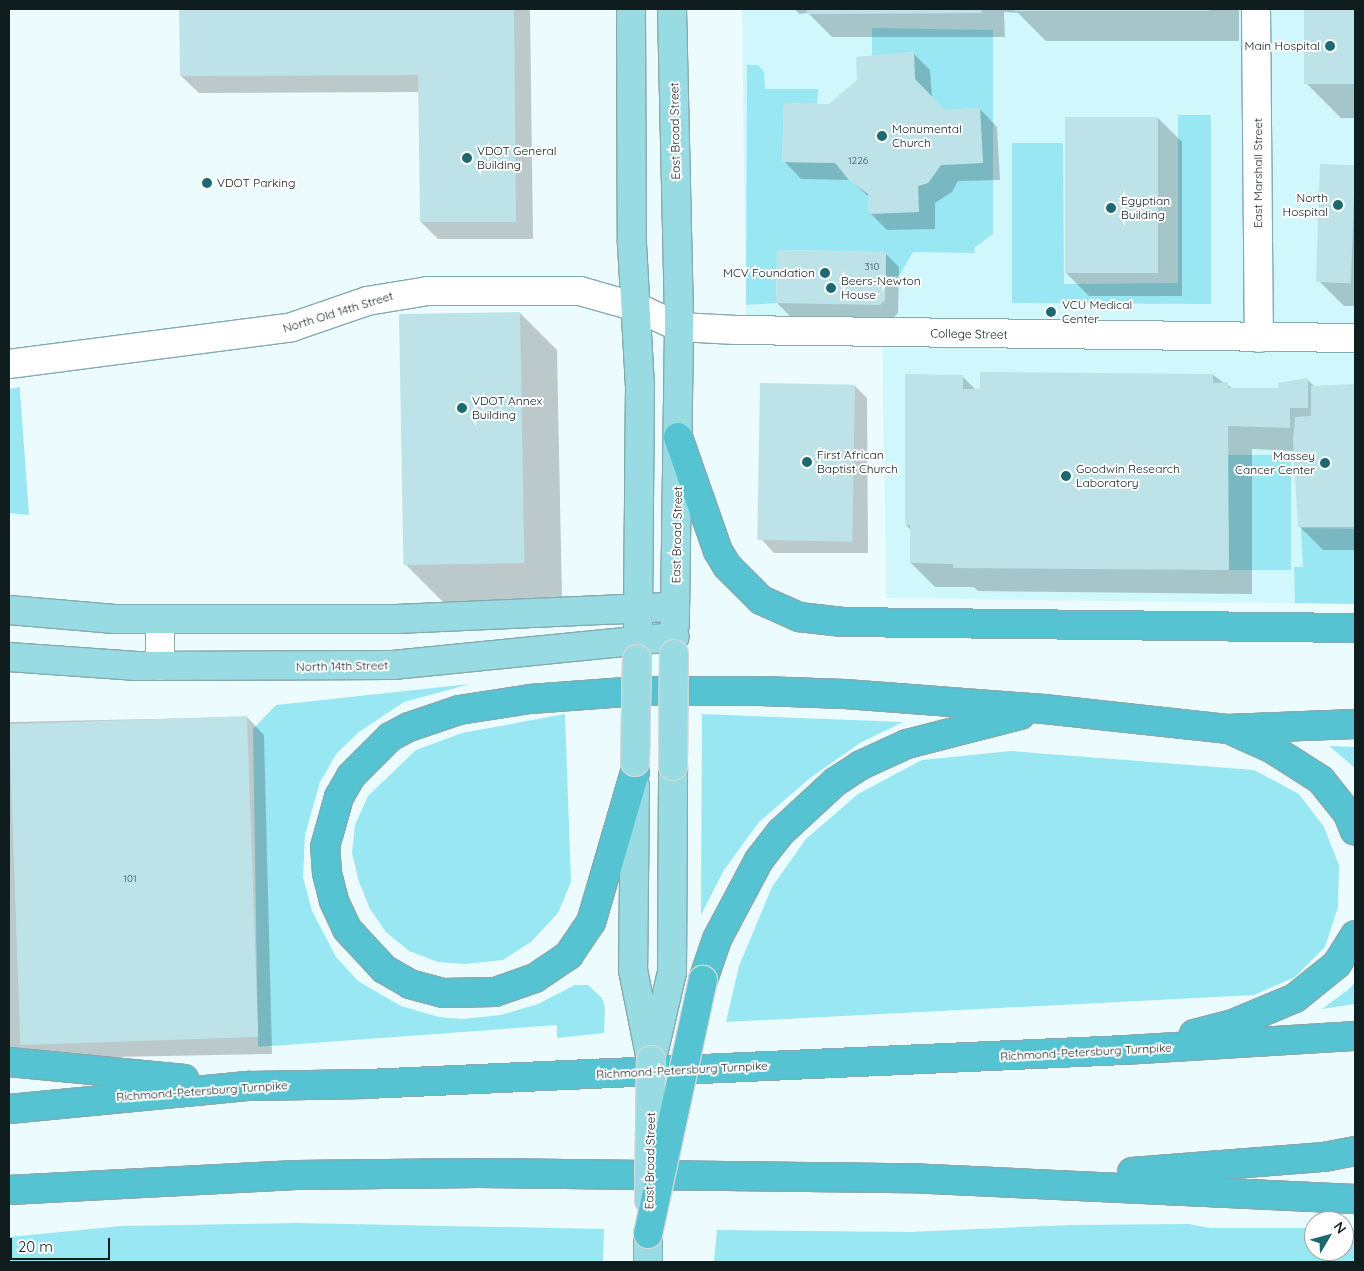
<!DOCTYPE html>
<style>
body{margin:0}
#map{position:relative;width:1364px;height:1271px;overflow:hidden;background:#ecfcfe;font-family:Quicksand,sans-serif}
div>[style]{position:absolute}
.built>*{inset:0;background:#d0f7fc}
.green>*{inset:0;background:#98e7f2;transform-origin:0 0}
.shadow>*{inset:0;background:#0003}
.building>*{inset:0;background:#bde3e8;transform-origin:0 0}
.roads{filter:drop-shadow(1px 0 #85aaaf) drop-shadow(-1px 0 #85aaaf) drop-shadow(0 1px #85aaaf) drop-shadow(0 -1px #85aaaf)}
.minor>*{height:28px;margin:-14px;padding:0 14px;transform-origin:14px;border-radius:14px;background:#fff}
.major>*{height:28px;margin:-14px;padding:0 14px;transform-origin:14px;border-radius:14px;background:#99dbe3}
.highway>*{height:28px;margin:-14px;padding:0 14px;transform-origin:14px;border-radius:14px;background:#55c3d1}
.bridges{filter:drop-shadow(1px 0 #d4d6d7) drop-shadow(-1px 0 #d4d6d7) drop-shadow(0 1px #d4d6d7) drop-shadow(0 -1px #d4d6d7)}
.major-bridge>*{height:28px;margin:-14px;padding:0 14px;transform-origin:14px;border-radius:14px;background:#99dbe3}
.highway-bridge>*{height:28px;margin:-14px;padding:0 14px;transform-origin:14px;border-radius:14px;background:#55c3d1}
.dots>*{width:14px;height:14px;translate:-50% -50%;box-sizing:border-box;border:2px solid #fff;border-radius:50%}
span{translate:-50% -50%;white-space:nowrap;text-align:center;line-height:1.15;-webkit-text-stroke:4px #fff;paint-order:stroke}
.number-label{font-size:10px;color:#3a4e51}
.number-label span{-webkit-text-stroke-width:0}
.poi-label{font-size:12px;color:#0f1d1f}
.right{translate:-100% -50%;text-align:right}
.left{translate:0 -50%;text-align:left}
.street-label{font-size:12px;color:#0f1d1f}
.frame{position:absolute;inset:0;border:10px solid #0f1d1f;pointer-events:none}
.north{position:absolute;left:1304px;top:1211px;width:50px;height:50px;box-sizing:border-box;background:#fff;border:1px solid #9fa5a5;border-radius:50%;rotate:53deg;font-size:14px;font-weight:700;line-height:20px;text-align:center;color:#0f1d1f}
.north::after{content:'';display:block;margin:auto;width:18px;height:22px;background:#1d6971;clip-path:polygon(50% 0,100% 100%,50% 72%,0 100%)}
.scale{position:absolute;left:10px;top:1238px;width:100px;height:22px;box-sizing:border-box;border:2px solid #0f1d1f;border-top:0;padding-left:6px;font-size:15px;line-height:18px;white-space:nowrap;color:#0f1d1f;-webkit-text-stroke:4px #fff;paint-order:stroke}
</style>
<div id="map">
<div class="built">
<i style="clip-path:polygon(742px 9px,1355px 9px,1355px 604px,886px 598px,882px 319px,746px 319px)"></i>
</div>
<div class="green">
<i style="clip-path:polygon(872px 28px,993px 30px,993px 234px,974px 248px,975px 253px,913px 252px,899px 276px,886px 276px,886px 252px,777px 250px,776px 303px,746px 305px,747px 65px,758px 65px,764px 72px,765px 89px,818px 89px,817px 104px,784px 103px,782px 162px,835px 163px,849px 180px,868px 194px,869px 213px,918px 212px,918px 186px,928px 183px,941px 165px,983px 163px,980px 108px,945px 110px,915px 79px,913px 52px,872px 57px)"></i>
<i style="clip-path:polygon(1178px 115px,1211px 115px,1211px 304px,1012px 303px,1012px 143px,1063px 143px,1064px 284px,1178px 283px)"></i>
<i style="clip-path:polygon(20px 387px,20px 392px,29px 515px,9px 513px,9px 389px)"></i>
<i style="left:1228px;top:455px;width:63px;height:115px"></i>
<i style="clip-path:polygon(1301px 528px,1355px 529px,1355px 604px,1295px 603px,1294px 567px,1303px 567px)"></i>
<i style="clip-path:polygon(470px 684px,404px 702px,359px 732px,337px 753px,320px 782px,305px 835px,303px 877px,312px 911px,336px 957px,358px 981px,401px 1006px,439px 1017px,462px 1019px,501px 1015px,538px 1004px,575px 985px,588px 985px,602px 998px,605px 1008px,604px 1033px,557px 1038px,557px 1025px,258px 1047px,253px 729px,276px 705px)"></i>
<i style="clip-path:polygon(565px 714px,571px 882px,558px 913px,531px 942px,503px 960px,465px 964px,438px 962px,409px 951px,386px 932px,370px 909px,359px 882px,352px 853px,355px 825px,368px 796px,416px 750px,462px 733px)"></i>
<i style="clip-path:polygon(702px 714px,903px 722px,860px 743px,810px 778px,759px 822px,724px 870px,701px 915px)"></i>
<i style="clip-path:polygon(1329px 746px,1355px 747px,1355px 768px)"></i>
<i style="clip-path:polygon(1011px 751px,1254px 770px,1299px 794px,1324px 827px,1339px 865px,1338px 907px,1325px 947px,1295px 977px,1254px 995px,726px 1022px,739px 966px,772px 887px,806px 839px,858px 794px,922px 760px)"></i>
<i style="clip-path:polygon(1355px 982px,1355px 1004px,1322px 1009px,1349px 989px)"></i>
<i style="clip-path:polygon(297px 1223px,604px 1229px,603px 1262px,9px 1262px,9px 1237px,122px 1226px)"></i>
<i style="clip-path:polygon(1189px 1224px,1210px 1228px,1314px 1228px,1314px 1251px,1344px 1251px,1344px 1229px,1355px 1229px,1355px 1262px,714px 1262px,717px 1230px,909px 1232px,1070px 1225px)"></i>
</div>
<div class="shadow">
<i style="clip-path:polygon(180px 9px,530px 9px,533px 239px,438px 239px,421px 222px,419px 92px,199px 93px,181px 76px)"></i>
<i style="clip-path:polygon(795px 9px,1239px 9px,1239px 41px,1046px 41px,1018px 13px,1004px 12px,1005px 37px,832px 37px,808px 13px,799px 14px)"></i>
<i style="clip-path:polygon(1306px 9px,1355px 9px,1355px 118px,1341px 118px,1306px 83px)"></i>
<i style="clip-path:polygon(913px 53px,930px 70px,932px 97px,945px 111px,980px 109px,997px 127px,1000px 180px,958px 181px,952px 192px,935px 203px,935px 229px,887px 230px,870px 213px,870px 198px,850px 180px,801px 179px,784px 161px,829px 105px)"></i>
<i style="clip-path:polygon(1158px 118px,1182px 142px,1182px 296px,1089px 296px,1065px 272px)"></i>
<i style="clip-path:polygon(1321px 166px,1355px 166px,1355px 306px,1344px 306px,1320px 282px)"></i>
<i style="clip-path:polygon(886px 254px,899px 267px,898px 313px,893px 318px,790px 316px,777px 303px)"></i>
<i style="clip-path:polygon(520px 313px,557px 350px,562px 600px,443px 602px,406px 565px)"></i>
<i style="clip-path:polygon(1213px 375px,1233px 389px,1279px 389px,1308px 380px,1315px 387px,1355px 385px,1355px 550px,1323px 550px,1299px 526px,1294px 451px,1252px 449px,1252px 594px,978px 591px,974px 587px,935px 587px,911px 563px,911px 530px,906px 525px,962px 376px,977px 391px)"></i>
<i style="clip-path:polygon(854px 385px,867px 398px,868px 553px,774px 553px,761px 539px)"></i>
<i style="clip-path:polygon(247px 717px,264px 735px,272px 1054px,9px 1059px,9px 722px)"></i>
</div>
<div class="building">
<i style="clip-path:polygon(179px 9px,514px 9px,516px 222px,420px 222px,418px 75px,180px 76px)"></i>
<i style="clip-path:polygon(807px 9px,981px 9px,982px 13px,807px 14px)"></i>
<i style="left:1015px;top:9px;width:194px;height:2px"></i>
<i style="left:1304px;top:9px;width:51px;height:75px"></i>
<i style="clip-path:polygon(914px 52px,915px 79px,945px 110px,980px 108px,983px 163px,941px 165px,928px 183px,918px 186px,919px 212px,869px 214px,868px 194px,849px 180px,835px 163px,782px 162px,784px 103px,829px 104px,857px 80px,856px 57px)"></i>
<i style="left:1065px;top:117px;width:93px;height:156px"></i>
<i style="left:1320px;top:164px;width:35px;height:118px;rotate:2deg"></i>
<i style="clip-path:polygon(777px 250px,886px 252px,885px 300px,880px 305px,776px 303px)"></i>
<i style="left:520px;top:312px;width:251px;height:121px;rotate:89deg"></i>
<i style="clip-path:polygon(980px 372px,1213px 374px,1213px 383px,1228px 382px,1228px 388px,1278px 388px,1278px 383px,1308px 378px,1308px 408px,1290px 408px,1290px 428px,1228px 426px,1229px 570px,953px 568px,953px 564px,910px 563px,910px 525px,905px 525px,905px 374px,963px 375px,963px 389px,980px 389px)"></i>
<i style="left:760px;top:383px;width:95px;height:157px;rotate:1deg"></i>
<i style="clip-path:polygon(1355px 384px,1355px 527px,1298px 527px,1293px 442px,1295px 417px,1311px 416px,1311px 386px)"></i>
<i style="left:247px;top:716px;width:321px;height:238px;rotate:88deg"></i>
</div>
<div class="roads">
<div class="minor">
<i style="left:1256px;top:9px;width:329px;rotate:89.5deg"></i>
<i style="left:9px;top:364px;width:285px;rotate:-7.4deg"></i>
<i style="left:292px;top:327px;width:79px;rotate:-19.1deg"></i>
<i style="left:367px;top:301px;width:62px;rotate:-9.3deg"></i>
<i style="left:428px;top:291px;width:152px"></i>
<i style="left:580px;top:291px;width:58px;rotate:15.9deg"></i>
<i style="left:636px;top:307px;width:47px;rotate:24.9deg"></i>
<i style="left:679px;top:327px;width:57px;rotate:3deg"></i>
<i style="left:736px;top:330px;width:619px;rotate:0.74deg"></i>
<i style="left:160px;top:666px;width:46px;rotate:-90deg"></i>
</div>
<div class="major">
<i style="left:631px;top:9px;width:235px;rotate:89.8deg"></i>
<i style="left:632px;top:244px;width:142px;rotate:86.8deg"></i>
<i style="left:640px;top:386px;width:239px;rotate:90.5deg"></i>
<i style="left:672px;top:9px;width:318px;rotate:88.7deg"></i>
<i style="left:679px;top:327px;width:298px;rotate:90.8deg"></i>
<i style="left:9px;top:610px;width:106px;rotate:4.9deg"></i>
<i style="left:115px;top:619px;width:281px"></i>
<i style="left:396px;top:619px;width:279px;rotate:-2.5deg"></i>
<i style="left:9px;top:657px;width:128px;rotate:4deg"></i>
<i style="left:137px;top:666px;width:256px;rotate:-0.2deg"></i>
<i style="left:393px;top:665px;width:283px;rotate:-5.7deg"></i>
<i style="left:635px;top:786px;width:184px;rotate:90.6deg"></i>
<i style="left:633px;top:970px;width:92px;rotate:78.7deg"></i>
<i style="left:654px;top:1050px;width:80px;rotate:-77deg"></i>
<i style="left:672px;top:972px;width:206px;rotate:-89.7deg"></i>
<i style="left:648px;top:1262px;width:28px;rotate:-90deg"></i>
</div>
<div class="highway">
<i style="left:678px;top:437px;width:121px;rotate:70.7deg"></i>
<i style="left:718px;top:551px;width:17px;rotate:59deg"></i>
<i style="left:727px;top:566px;width:48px;rotate:45deg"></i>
<i style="left:761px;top:600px;width:42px;rotate:24.1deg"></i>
<i style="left:799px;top:617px;width:44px;rotate:6.5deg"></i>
<i style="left:843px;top:622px;width:512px;rotate:0.67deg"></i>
<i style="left:1235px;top:732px;width:39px;rotate:24deg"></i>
<i style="left:1271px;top:748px;width:59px;rotate:32.6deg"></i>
<i style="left:1321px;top:780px;width:43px;rotate:51.5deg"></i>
<i style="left:1348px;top:814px;width:18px;rotate:68deg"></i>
<i style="left:635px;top:772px;width:156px;rotate:106.3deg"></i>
<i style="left:591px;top:922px;width:40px;rotate:124deg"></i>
<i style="left:569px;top:955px;width:41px;rotate:145.9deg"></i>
<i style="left:535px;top:978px;width:42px;rotate:160.7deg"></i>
<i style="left:495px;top:992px;width:52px;rotate:178.9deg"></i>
<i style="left:443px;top:993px;width:34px;rotate:-165deg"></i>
<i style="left:410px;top:984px;width:30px;rotate:-150deg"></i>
<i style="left:384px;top:969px;width:54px;rotate:-132.8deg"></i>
<i style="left:347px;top:929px;width:31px;rotate:-115deg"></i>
<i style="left:334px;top:901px;width:29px;rotate:-104deg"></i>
<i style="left:327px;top:873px;width:26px;rotate:-94deg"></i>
<i style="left:325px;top:847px;width:52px;rotate:-74.4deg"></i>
<i style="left:339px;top:797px;width:24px;rotate:-60deg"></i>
<i style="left:351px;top:776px;width:55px;rotate:-45deg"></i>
<i style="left:390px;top:737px;width:21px;rotate:-28deg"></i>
<i style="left:409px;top:727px;width:53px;rotate:-18.8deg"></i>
<i style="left:459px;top:710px;width:72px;rotate:-8.8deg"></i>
<i style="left:530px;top:699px;width:109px;rotate:-4.2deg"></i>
<i style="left:639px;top:691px;width:121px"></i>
<i style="left:760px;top:691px;width:85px;rotate:2deg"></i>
<i style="left:845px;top:694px;width:200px;rotate:4.3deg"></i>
<i style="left:1044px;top:709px;width:184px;rotate:6.2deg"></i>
<i style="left:1227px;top:729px;width:128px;rotate:-2.2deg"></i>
<i style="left:703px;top:980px;width:43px;rotate:-71.1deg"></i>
<i style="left:717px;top:939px;width:89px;rotate:-62deg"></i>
<i style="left:759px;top:860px;width:36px;rotate:-52deg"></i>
<i style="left:781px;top:832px;width:74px;rotate:-42.8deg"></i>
<i style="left:835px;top:782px;width:31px;rotate:-33deg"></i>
<i style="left:861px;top:765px;width:51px;rotate:-24.5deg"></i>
<i style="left:907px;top:744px;width:117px;rotate:-14.4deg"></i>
<i style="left:1194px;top:1034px;width:40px;rotate:-14.4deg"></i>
<i style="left:1233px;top:1024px;width:67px;rotate:-22.8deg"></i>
<i style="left:1295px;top:998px;width:54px;rotate:-39deg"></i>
<i style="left:1337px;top:964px;width:34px;rotate:-58deg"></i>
<i style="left:9px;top:1062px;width:176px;rotate:5.5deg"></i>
<i style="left:9px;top:1109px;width:242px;rotate:-5.5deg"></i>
<i style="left:250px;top:1086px;width:117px;rotate:-1deg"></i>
<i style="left:367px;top:1084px;width:759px;rotate:-2.57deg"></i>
<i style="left:1125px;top:1050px;width:230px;rotate:-3.5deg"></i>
<i style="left:1132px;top:1172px;width:193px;rotate:-4.5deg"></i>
<i style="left:1324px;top:1157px;width:32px;rotate:-11deg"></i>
<i style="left:9px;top:1190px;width:287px;rotate:-3deg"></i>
<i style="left:296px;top:1175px;width:182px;rotate:-0.6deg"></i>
<i style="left:478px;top:1173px;width:430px;rotate:0.7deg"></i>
<i style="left:908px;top:1178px;width:447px;rotate:2.7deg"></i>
</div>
</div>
<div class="bridges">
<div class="major-bridge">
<i style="left:635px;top:762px;width:103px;rotate:-88.9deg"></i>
<i style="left:673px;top:766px;width:112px;rotate:-89.5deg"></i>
<i style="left:649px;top:1200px;width:140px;rotate:-89.2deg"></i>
</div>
<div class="highway-bridge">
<i style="left:648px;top:1234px;width:260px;rotate:-77.8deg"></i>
</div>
</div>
<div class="dots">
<i style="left:1330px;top:46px;background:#1d6971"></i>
<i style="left:882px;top:136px;background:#1d6971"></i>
<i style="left:467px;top:158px;background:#1d6971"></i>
<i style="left:207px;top:183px;background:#1d6971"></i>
<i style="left:1338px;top:205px;background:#1d6971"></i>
<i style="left:1111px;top:208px;background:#1d6971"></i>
<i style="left:825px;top:273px;background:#1d6971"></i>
<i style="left:831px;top:288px;background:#1d6971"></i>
<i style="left:1051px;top:312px;background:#1d6971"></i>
<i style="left:462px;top:408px;background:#1d6971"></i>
<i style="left:807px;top:462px;background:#1d6971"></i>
<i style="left:1325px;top:463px;background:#1d6971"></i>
<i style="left:1066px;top:476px;background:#1d6971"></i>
</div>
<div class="number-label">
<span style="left:858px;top:161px">1226</span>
<span style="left:872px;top:267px">310</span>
<span style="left:130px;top:879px">101</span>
</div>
<div class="poi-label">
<span class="right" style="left:1320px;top:46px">Main Hospital</span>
<span class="left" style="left:892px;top:136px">Monumental<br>Church</span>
<span class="left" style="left:477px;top:158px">VDOT General<br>Building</span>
<span class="left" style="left:217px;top:183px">VDOT Parking</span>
<span class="right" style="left:1328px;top:205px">North<br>Hospital</span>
<span class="left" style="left:1121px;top:208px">Egyptian<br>Building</span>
<span class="right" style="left:815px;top:273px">MCV Foundation</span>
<span class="left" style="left:841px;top:288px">Beers-Newton<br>House</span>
<span class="left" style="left:1062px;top:312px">VCU Medical<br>Center</span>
<span class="left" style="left:472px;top:408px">VDOT Annex<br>Building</span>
<span class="left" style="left:817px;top:462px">First African<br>Baptist Church</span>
<span class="right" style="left:1315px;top:463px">Massey<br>Cancer Center</span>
<span class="left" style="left:1076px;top:476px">Goodwin Research<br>Laboratory</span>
</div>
<div class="street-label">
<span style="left:675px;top:131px;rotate:-91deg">East Broad Street</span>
<span style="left:1258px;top:173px;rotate:-90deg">East Marshall Street</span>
<span style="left:338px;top:312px;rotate:-17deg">North Old 14th Street</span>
<span style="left:969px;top:334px;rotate:1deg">College Street</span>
<span style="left:677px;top:535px;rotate:-89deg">East Broad Street</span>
<span style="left:342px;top:666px;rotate:-1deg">North 14th Street</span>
<span style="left:1086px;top:1052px;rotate:-3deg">Richmond-Petersburg Turnpike</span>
<span style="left:682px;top:1070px;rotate:-3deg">Richmond-Petersburg Turnpike</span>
<span style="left:202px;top:1091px;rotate:-4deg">Richmond-Petersburg Turnpike</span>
<span style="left:650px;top:1161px;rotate:-89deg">East Broad Street</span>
</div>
<div class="frame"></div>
<div class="north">N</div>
<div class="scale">20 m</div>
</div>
